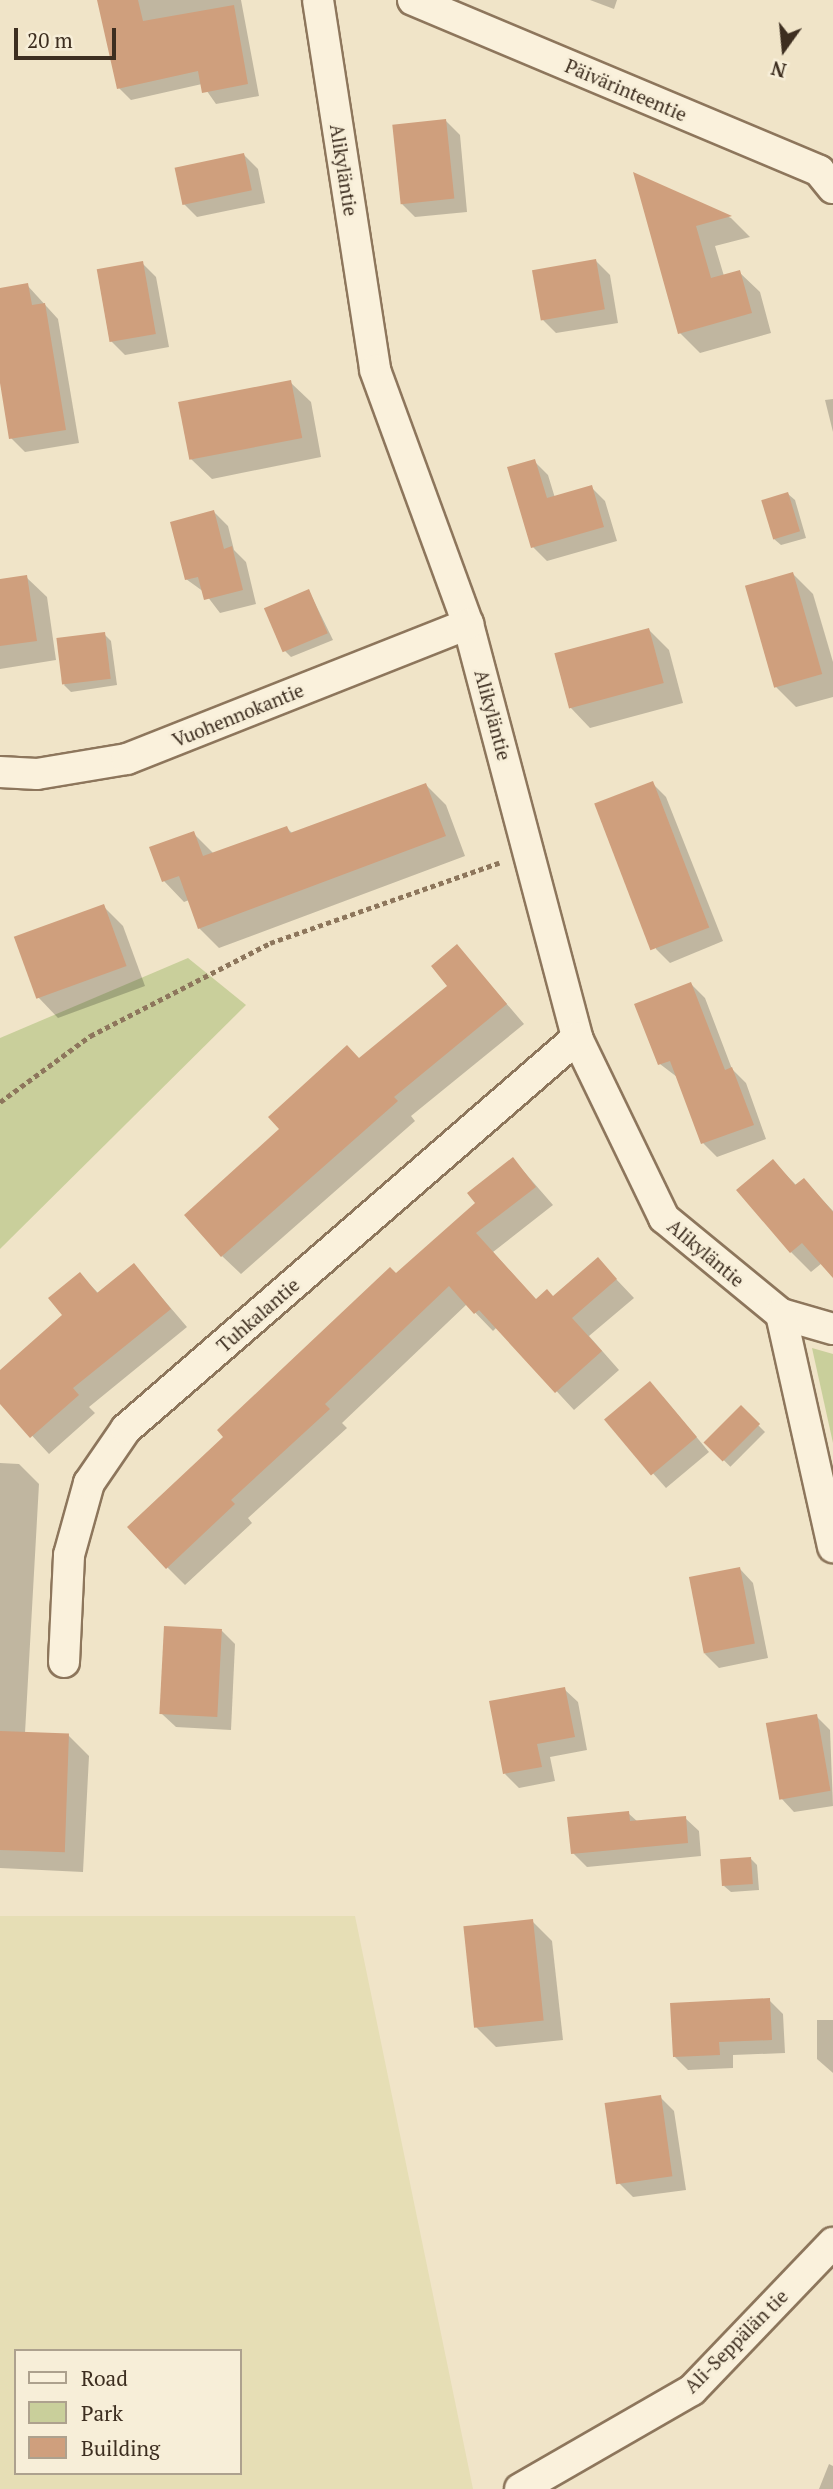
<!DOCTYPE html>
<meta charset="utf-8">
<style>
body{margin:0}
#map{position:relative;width:833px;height:2489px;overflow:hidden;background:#f0e4c8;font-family:"PT Serif",serif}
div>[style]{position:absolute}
.farmland>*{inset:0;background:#e6deb5}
.green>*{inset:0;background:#c9cf9b}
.shadow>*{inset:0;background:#0003;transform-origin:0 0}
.building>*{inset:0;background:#cf9f7d;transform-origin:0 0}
.path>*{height:4.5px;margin-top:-2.25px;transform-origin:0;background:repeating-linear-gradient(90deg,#8d765c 0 5px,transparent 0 8.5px)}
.roads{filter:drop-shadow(2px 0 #8d765c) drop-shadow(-2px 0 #8d765c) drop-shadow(0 2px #8d765c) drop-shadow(0 -2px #8d765c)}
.minor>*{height:30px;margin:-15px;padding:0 15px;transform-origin:15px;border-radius:15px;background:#faf1dc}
span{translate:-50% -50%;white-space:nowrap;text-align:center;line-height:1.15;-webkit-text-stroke:5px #f7eed8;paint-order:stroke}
.street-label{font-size:19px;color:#3d2e20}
.legend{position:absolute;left:14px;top:2349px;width:228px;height:126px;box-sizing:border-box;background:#f7eed8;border:2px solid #ada18e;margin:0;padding:9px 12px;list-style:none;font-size:21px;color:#3d2e20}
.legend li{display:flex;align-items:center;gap:14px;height:35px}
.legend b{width:35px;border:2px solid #ada18e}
.north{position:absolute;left:749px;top:14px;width:70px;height:70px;-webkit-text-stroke:5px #f7eed8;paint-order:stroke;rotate:195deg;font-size:19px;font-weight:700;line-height:28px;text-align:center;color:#3d2e20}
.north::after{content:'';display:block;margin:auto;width:24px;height:32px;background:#3d2e20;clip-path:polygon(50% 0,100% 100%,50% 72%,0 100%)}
.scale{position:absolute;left:14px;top:28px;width:102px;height:32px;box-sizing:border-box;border:4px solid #3d2e20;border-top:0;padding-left:9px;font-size:21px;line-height:24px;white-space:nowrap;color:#3d2e20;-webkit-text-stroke:5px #f7eed8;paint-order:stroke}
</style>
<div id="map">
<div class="farmland">
<i style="clip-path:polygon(evenodd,0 1916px,355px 1916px,473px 2489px,0 2489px,0 1916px,16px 2351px,240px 2351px,240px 2473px,16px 2473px,16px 2351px)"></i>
</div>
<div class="green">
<i style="clip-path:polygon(188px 958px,246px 1005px,0 1249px,0 1038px)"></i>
<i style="clip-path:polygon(812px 1348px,833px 1354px,833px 1443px)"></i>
</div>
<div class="shadow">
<i style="clip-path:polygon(99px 0,241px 0,259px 96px,216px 104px,202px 84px,131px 100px,119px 88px)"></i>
<i style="clip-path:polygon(590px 0,617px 0,614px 9px)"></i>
<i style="clip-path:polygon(446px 121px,460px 135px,467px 212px,415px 217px,401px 203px)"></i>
<i style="clip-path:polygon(244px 155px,258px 169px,265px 203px,197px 217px,184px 204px)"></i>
<i style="clip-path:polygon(635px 175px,731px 218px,750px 237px,715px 246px,724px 276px,739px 272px,760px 292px,771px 333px,700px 353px,680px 333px)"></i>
<i style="clip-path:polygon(596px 261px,610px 275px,618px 323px,556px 333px,542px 319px)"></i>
<i style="clip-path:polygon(142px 263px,156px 277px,169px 347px,125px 355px,111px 341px)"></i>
<i style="clip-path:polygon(27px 285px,58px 319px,79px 443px,25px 452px,11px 438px,0 372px,0 289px)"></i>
<i style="clip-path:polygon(290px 382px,311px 402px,321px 457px,212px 479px,191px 459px)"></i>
<i style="clip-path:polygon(833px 399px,833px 432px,825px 400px)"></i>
<i style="clip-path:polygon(534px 461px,548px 475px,555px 498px,591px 487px,605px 501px,617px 541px,547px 561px,533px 547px)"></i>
<i style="clip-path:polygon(788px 494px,795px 500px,806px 538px,781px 545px,774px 539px)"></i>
<i style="clip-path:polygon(214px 512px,228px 526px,234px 550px,246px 562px,256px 604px,220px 613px,204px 592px,186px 579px)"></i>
<i style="clip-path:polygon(793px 574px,813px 594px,833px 662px,833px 697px,796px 707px,776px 687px)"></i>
<i style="clip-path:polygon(26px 577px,47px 597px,56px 660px,0 669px,0 581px)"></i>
<i style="clip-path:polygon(309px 591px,333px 640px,291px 657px,285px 651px)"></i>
<i style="clip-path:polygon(649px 630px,669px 650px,683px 703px,590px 728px,570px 707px)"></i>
<i style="clip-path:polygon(104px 634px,111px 641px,117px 685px,71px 692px,64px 685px)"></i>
<i style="clip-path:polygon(652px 783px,666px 797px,723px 941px,670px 963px,656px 949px)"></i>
<i style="clip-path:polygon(426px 785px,446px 805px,465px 856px,219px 948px,199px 928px,189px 900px,184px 902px,164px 881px,151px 848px,193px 833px,214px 854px,287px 828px,293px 834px)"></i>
<i style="clip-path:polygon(103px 906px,123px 926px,145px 986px,58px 1018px,38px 997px)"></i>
<i style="clip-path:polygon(457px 946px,524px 1024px,411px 1116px,415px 1121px,241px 1274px,222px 1256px,359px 1060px,450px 986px)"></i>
<i style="clip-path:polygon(691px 984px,705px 998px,732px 1069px,746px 1083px,766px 1139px,717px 1157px,703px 1143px,677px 1077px,660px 1064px)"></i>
<i style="clip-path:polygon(513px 1159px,553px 1205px,493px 1252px,537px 1301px,553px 1298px,598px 1260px,634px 1298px,589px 1336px,619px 1370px,574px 1410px,497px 1327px,493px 1331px,467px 1304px,342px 1423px,347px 1428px,248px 1518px,252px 1523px,185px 1585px,167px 1567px,396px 1275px,477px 1203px)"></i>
<i style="clip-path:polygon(773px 1161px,797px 1186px,804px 1180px,833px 1211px,833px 1274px,822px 1263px,811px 1272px,791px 1252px)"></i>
<i style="clip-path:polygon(134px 1265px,187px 1327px,89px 1407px,95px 1413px,49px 1454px,0 1401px,0 1373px,65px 1316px,80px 1274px,99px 1294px)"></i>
<i style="clip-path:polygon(663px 1397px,709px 1452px,666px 1488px,606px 1420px)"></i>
<i style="left:741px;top:1408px;width:34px;height:49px;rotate:45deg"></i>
<i style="clip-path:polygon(0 1463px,19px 1464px,39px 1484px,25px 1733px,68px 1735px,89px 1756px,83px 1872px,0 1868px)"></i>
<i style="clip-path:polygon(740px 1569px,753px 1583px,768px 1658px,719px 1668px,705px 1654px)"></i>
<i style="clip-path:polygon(221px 1630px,235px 1644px,231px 1730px,176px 1727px,162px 1714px)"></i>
<i style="clip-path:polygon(564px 1689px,578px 1702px,587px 1750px,550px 1757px,555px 1781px,519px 1788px,505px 1774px)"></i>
<i style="clip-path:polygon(816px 1716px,830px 1730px,833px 1806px,794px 1812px,781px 1798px)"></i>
<i style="clip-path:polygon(628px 1813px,638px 1822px,685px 1818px,699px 1831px,701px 1856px,587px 1867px,573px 1853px)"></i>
<i style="clip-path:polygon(750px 1858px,757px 1865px,759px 1890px,731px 1892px,724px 1886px)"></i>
<i style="clip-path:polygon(532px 1921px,552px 1941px,563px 2040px,496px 2047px,476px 2027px)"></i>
<i style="clip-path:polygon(769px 2000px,783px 2014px,785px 2053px,733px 2055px,733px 2068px,688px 2070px,674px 2056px)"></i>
<i style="clip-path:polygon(817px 2020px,833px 2020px,833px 2073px,817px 2059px)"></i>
<i style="clip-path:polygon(660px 2097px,674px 2111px,686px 2190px,633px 2197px,619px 2183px)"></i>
<i style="clip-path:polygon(829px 2464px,833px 2466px,833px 2489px,819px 2489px)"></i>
</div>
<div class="building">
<i style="clip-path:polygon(97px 0,138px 0,143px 21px,234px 5px,248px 84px,202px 93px,198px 71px,117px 89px)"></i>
<i style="left:446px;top:119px;width:80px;height:54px;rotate:84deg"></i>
<i style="left:244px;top:153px;width:38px;height:71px;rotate:78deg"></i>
<i style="clip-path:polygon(633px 172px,732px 216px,696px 226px,711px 278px,740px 270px,752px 313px,678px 334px)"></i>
<i style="left:596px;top:259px;width:51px;height:65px;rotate:80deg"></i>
<i style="left:143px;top:261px;width:74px;height:47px;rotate:80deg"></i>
<i style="clip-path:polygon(28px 283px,32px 305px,45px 303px,66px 430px,9px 439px,0 383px,0 288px)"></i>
<i style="left:291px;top:380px;width:59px;height:115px;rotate:79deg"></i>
<i style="clip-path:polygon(535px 459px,547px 498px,592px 485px,604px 527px,531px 548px,507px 467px)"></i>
<i style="left:788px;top:492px;width:41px;height:28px;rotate:73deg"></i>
<i style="clip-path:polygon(214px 510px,224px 549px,232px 546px,243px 590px,204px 600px,198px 577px,185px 580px,170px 522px)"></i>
<i style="left:793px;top:572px;width:106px;height:50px;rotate:74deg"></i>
<i style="clip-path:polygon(27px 575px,37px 641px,0 646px,0 579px)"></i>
<i style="left:309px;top:589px;width:48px;height:49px;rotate:67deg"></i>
<i style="left:649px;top:628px;width:57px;height:98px;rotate:75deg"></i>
<i style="left:105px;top:632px;width:47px;height:49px;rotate:83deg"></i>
<i style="left:653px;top:781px;width:157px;height:63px;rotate:69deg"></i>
<i style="clip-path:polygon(426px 783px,446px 836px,198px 929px,179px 876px,162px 882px,149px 847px,194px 831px,203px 856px,287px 826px,290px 833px)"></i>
<i style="left:104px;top:904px;width:66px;height:96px;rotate:70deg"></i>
<i style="clip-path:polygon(457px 944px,507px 1004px,394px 1097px,398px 1101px,221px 1257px,184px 1215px,279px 1129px,268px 1117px,347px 1045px,359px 1058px,447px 986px,431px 966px)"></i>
<i style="clip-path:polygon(691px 982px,725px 1070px,732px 1067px,754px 1125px,701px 1144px,670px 1061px,658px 1065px,634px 1004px)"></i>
<i style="clip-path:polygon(513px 1157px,536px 1187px,476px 1233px,536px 1299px,547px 1289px,553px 1296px,598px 1257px,617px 1279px,572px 1318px,602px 1351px,555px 1393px,479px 1310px,474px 1314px,449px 1286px,325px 1404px,330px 1409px,231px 1500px,235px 1504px,166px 1569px,127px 1527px,223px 1437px,217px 1430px,390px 1267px,396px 1273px,475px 1203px,467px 1193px)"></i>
<i style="clip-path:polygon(773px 1159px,795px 1185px,804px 1178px,833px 1212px,833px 1278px,802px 1243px,790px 1253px,736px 1190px)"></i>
<i style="clip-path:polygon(134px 1263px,171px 1309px,73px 1388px,79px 1395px,30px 1438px,0 1404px,0 1370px,62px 1315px,48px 1298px,80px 1272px,97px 1293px)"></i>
<i style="left:650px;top:1381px;width:73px;height:60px;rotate:50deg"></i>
<i style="left:741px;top:1405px;width:27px;height:53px;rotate:45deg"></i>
<i style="left:740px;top:1567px;width:78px;height:52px;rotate:79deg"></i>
<i style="left:164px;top:1626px;width:58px;height:88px;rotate:3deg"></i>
<i style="clip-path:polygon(565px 1687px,575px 1737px,537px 1744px,542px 1767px,503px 1774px,489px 1701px)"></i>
<i style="left:817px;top:1714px;width:78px;height:52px;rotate:80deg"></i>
<i style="left:0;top:1731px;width:69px;height:119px;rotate:2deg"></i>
<i style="clip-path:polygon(629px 1811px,630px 1821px,686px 1816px,688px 1843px,571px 1854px,567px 1817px)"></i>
<i style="left:751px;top:1857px;width:27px;height:31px;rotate:86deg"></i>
<i style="left:533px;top:1919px;width:102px;height:70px;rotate:84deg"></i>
<i style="clip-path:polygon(770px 1998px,772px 2040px,719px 2042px,720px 2055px,673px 2057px,670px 2003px)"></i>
<i style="left:661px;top:2095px;width:82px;height:57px;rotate:82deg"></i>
</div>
<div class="path">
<i style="left:0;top:1102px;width:112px;rotate:-36.3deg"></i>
<i style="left:90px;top:1036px;width:203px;rotate:-27.3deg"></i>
<i style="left:270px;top:943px;width:243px;rotate:-19.3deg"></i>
</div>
<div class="roads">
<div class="minor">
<i style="left:318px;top:0;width:374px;rotate:81.2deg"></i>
<i style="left:375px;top:370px;width:270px;rotate:69.9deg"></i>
<i style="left:468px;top:624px;width:428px;rotate:75.2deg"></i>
<i style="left:577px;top:1038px;width:200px;rotate:64.2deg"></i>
<i style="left:664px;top:1218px;width:151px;rotate:39.4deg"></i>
<i style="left:781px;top:1314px;width:54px;rotate:16.1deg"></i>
<i style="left:413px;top:0;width:441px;rotate:22.8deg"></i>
<i style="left:819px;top:171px;width:22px;rotate:51deg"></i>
<i style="left:0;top:772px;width:37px;rotate:3deg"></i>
<i style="left:37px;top:774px;width:91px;rotate:-9.5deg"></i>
<i style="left:127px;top:759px;width:367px;rotate:-21.6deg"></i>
<i style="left:781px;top:1314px;width:239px;rotate:77.4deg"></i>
<i style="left:64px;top:1662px;width:107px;rotate:-87.3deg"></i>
<i style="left:69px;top:1555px;width:75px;rotate:-74.5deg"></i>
<i style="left:89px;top:1483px;width:65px;rotate:-55.6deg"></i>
<i style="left:126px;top:1429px;width:597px;rotate:-40.92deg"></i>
<i style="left:520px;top:2489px;width:198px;rotate:-29.9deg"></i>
<i style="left:692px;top:2390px;width:204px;rotate:-46.2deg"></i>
</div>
</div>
<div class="street-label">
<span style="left:626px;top:90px;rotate:23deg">Päivärinteentie</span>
<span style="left:344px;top:170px;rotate:81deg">Alikyläntie</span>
<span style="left:238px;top:715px;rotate:-22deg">Vuohennokantie</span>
<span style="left:493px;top:715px;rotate:75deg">Alikyläntie</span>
<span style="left:706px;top:1253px;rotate:40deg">Alikyläntie</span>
<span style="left:258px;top:1315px;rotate:-41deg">Tuhkalantie</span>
<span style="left:736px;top:2341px;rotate:-45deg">Ali-Seppälän tie</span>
</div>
<ul class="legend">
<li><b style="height:9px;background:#faf1dc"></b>Road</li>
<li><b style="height:19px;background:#c9cf9b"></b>Park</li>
<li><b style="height:19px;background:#cf9f7d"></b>Building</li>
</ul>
<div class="north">N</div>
<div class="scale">20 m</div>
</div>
